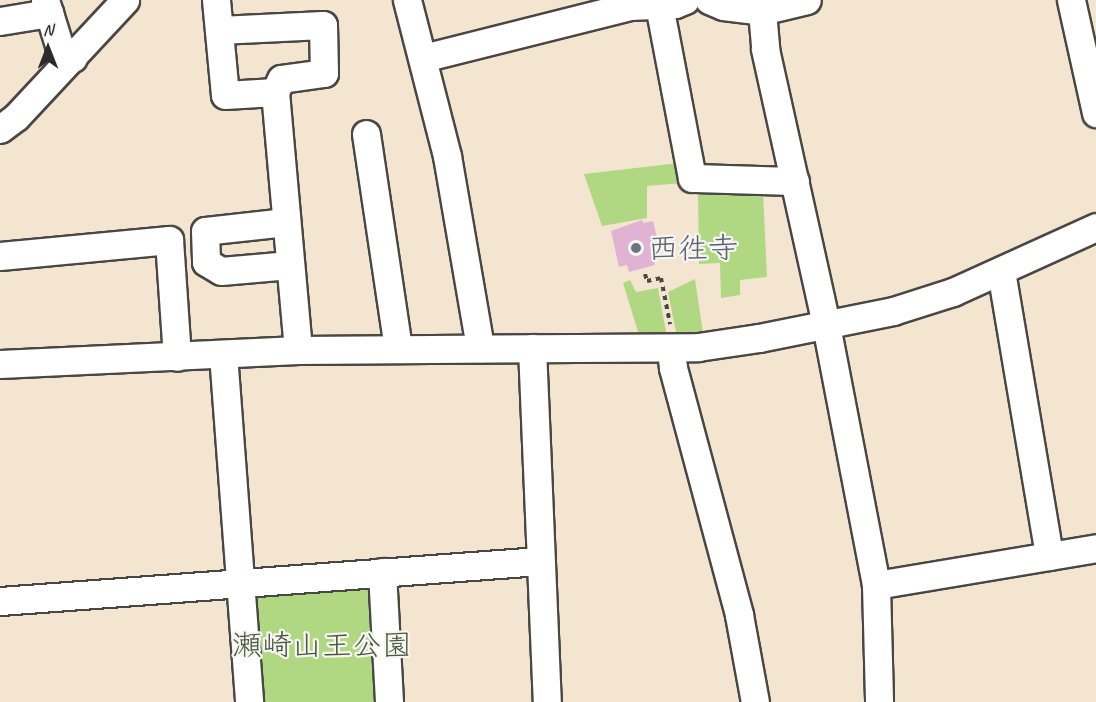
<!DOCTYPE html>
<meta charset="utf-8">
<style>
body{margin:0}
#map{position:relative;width:1096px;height:702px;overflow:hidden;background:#f3e5cf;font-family:Caveat,"Klee One",sans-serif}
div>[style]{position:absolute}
.green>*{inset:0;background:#b0d883}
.building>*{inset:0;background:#e1b3d2}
.path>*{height:4px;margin-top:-2px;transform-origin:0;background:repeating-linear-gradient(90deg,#494744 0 4.5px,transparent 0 9px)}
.roads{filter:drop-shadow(2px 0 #494744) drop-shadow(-2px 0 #494744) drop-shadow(0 2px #494744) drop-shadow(0 -2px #494744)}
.minor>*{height:27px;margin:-13.5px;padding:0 13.5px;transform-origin:13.5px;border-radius:13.5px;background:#fff}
.dots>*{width:16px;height:16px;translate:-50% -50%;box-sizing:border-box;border:3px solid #f6f6f2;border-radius:50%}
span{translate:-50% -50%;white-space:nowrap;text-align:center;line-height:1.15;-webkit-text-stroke:4.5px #f6f6f2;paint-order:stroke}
.worship-label{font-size:30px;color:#5b616d}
.left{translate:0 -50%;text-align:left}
.park-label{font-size:30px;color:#4c5641}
.north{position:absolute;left:18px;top:18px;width:60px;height:60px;-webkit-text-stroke:4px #f6f6f2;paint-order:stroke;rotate:0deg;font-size:16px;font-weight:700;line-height:24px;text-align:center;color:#2b2b2b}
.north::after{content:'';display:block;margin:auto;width:21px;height:27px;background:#2b2b2b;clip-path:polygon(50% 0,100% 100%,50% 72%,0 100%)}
</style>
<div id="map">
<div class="green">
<i style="clip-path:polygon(679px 163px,683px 183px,647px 186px,647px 218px,602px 226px,584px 174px)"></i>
<i style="clip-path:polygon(698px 191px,763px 193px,767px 277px,740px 280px,740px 295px,721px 298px,720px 263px,699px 264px)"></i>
<i style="clip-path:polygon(695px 279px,703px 333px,677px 337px,668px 292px)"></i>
<i style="clip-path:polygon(630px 280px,636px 292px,658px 288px,667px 337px,640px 338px,623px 283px)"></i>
<i style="clip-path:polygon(372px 585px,383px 702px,258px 702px,250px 601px,257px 590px)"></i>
</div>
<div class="building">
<i style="clip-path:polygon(642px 220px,643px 223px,653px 221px,662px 259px,654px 260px,655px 265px,629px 272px,627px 265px,619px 267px,611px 231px)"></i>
</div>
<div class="path">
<i style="left:645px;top:274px;width:7px;rotate:74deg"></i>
<i style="left:647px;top:281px;width:14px;rotate:-12deg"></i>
<i style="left:661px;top:278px;width:47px;rotate:78.9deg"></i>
</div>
<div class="roads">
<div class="minor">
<i style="left:45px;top:0;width:47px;rotate:72.7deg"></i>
<i style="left:59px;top:45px;width:19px;rotate:43deg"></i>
<i style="left:216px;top:0;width:95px;rotate:84.6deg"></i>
<i style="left:225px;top:95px;width:50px;rotate:-3.4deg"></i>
<i style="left:275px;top:92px;width:259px;rotate:84.9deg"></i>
<i style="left:407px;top:0;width:161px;rotate:75.6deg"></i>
<i style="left:447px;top:156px;width:195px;rotate:80.2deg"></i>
<i style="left:709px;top:0;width:15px;rotate:23deg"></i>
<i style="left:723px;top:6px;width:39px;rotate:7deg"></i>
<i style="left:762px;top:11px;width:46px;rotate:-13.7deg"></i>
<i style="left:1071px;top:0;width:116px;rotate:77.5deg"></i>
<i style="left:659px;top:5px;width:176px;rotate:79.2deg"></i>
<i style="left:692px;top:178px;width:103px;rotate:1.7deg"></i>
<i style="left:762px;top:11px;width:38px;rotate:85deg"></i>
<i style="left:765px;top:49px;width:283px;rotate:77.5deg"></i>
<i style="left:826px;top:325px;width:265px;rotate:79.1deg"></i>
<i style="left:876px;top:585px;width:117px;rotate:88.5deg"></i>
<i style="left:0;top:21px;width:50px;rotate:-9.3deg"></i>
<i style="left:219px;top:30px;width:104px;rotate:-2.8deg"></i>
<i style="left:323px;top:25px;width:48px;rotate:88.8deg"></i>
<i style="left:324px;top:73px;width:43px;rotate:172.1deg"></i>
<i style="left:281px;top:79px;width:14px;rotate:115deg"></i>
<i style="left:423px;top:58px;width:213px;rotate:-14.1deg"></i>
<i style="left:630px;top:6px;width:45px;rotate:-2.5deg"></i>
<i style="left:675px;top:4px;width:11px;rotate:-22deg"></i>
<i style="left:0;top:129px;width:20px;rotate:-37deg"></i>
<i style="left:16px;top:117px;width:160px;rotate:-47deg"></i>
<i style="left:366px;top:134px;width:216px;rotate:81.5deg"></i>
<i style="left:286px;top:222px;width:81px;rotate:173.7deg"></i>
<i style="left:205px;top:231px;width:31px;rotate:88deg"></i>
<i style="left:206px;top:262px;width:17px;rotate:31deg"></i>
<i style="left:221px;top:271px;width:69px;rotate:-5deg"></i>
<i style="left:0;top:256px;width:170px;rotate:-5.4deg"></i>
<i style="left:169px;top:240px;width:117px;rotate:86.1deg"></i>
<i style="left:1001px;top:271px;width:289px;rotate:80.4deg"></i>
<i style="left:532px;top:348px;width:354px;rotate:87.6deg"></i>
<i style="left:671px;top:349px;width:19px;rotate:84deg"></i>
<i style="left:673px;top:368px;width:256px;rotate:75deg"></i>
<i style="left:739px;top:615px;width:88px;rotate:79.6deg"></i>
<i style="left:223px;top:354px;width:349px;rotate:85.7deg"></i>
<i style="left:0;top:364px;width:298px;rotate:-2.7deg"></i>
<i style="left:298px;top:350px;width:400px;rotate:-0.4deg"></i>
<i style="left:698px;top:347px;width:62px;rotate:-8.4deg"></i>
<i style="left:759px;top:338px;width:137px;rotate:-11.4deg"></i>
<i style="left:893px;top:311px;width:63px;rotate:-17.6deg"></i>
<i style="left:953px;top:292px;width:157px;rotate:-24.4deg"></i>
<i style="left:382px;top:572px;width:130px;rotate:86.9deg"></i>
<i style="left:876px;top:585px;width:223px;rotate:-9.5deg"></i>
<i style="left:0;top:601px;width:541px;rotate:-4.24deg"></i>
</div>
</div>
<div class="dots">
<i style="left:636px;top:248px;background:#6b7280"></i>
</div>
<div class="worship-label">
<span class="left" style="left:648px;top:248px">西徃寺</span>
</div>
<div class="park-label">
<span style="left:322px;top:645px">瀬崎山王公園</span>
</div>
<div class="north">N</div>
</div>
